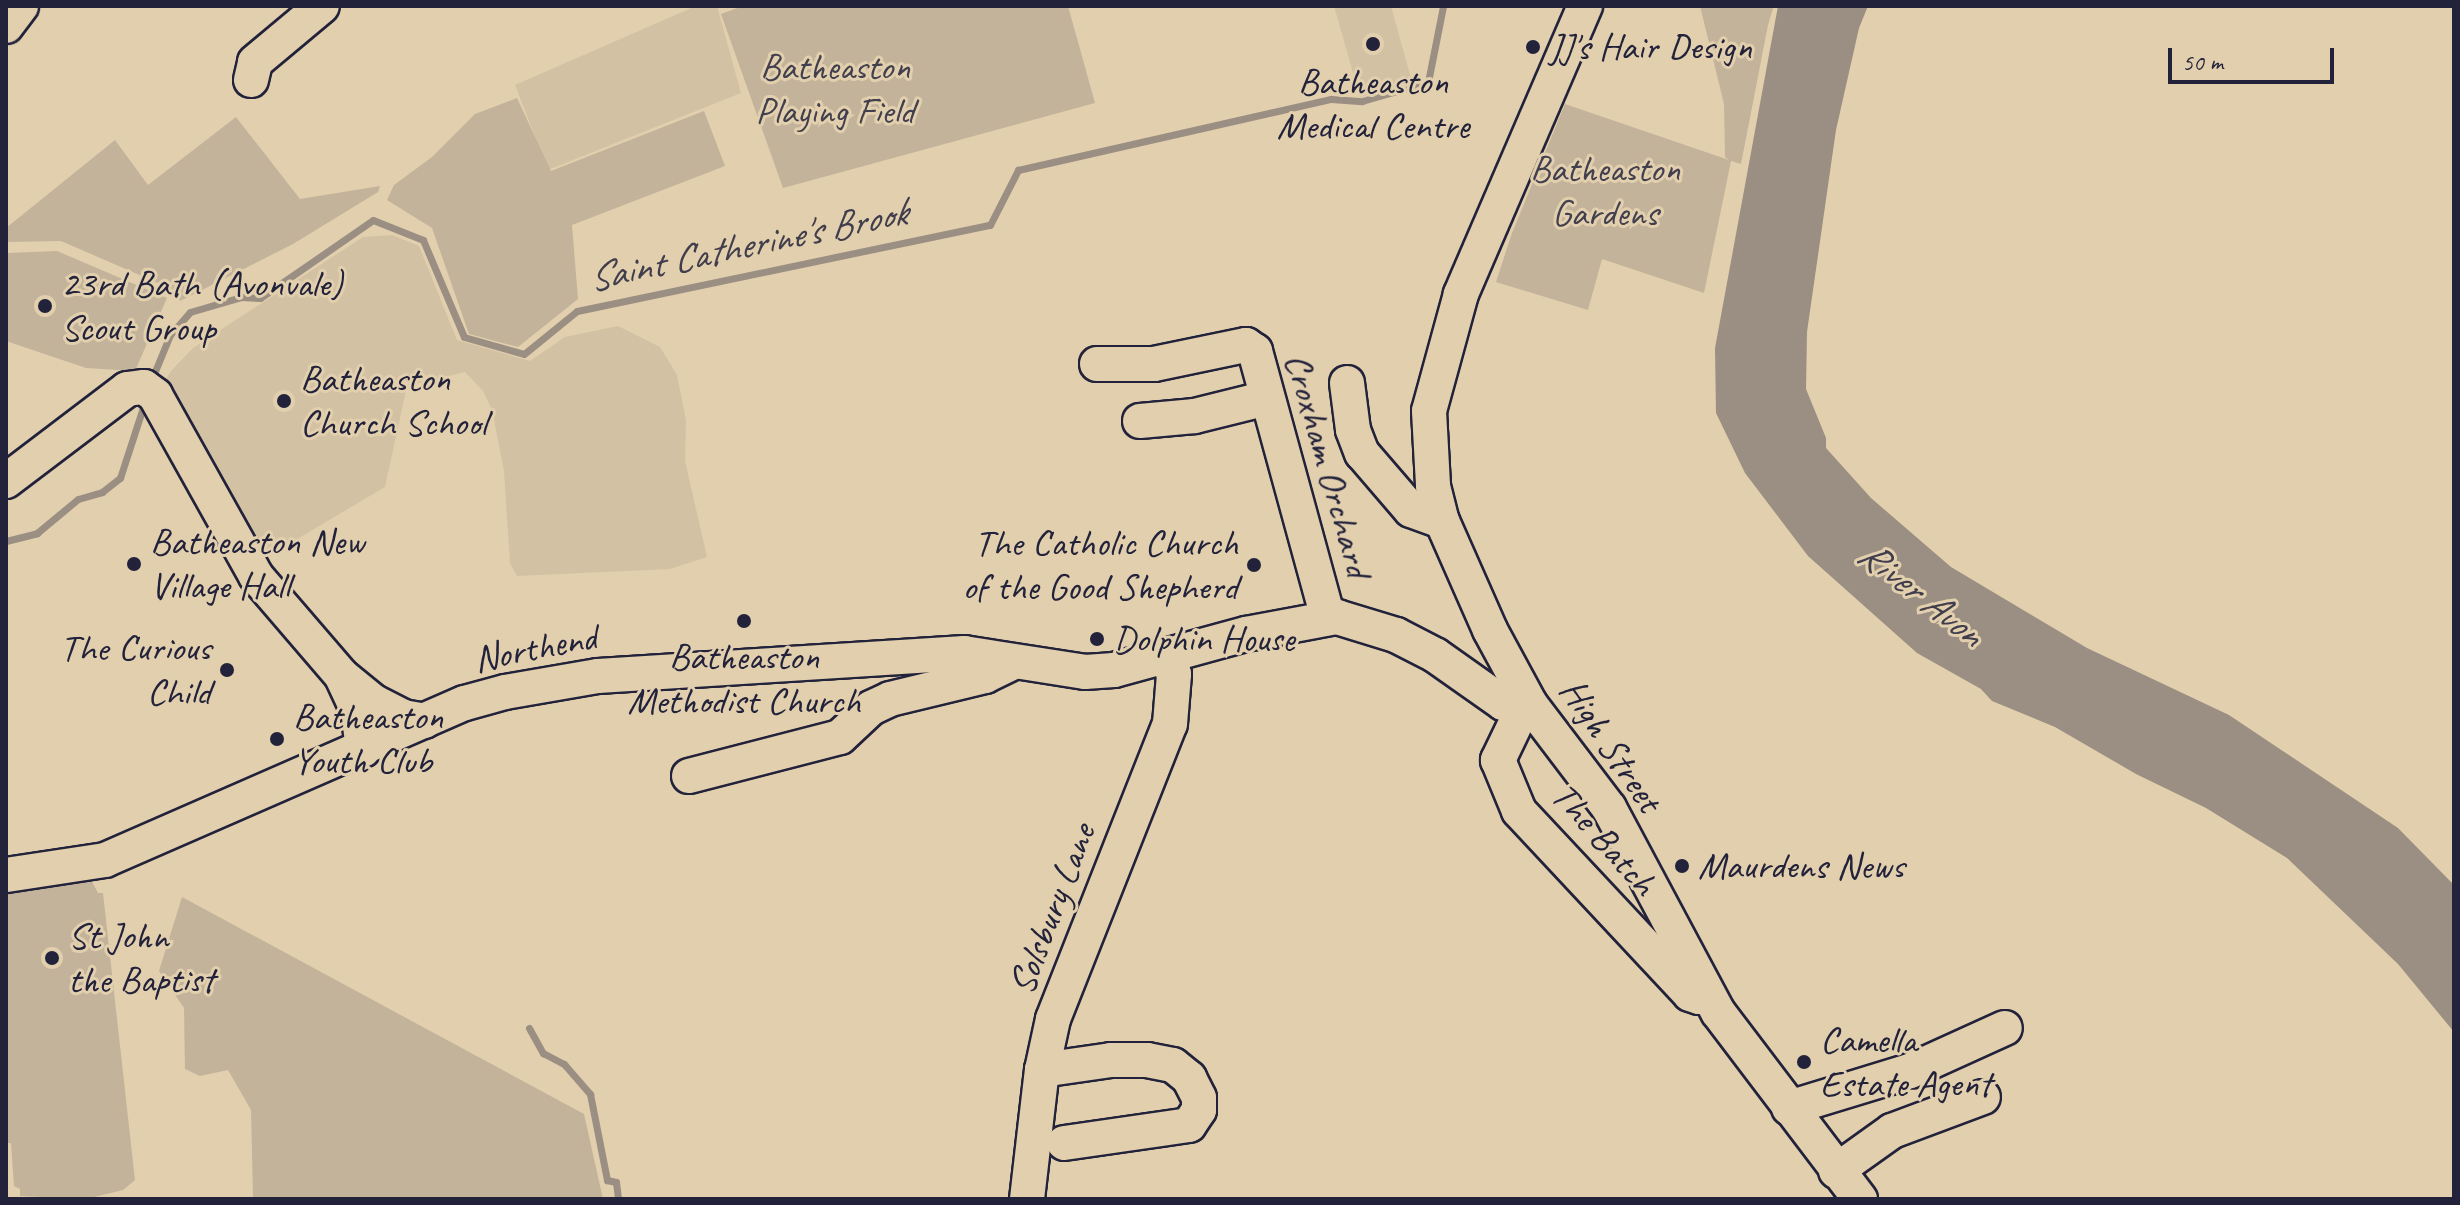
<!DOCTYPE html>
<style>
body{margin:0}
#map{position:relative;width:2460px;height:1205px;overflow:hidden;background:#e2cfad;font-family:Caveat,sans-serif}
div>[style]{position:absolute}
.built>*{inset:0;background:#d3c1a4}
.green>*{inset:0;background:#c3b39a}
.water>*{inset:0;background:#9b8f83}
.stream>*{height:7px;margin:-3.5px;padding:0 3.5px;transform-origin:3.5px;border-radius:3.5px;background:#9b8f83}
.roads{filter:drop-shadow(2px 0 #22223b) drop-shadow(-2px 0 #22223b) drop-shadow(0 2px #22223b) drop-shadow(0 -2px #22223b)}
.minor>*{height:34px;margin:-17px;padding:0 17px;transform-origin:17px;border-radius:17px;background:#e2cfad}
.dots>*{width:22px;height:22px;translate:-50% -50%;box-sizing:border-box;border:4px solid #e2cfad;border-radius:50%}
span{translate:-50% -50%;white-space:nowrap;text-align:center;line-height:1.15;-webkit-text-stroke:6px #e2cfad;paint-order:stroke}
.poi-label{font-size:38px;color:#22223b}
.left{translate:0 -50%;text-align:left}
.right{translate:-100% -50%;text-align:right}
.park-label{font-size:38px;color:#423f4e}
.street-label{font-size:38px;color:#22223b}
.water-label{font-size:40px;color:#403d4d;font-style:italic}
.frame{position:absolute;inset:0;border:8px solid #22223b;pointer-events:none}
.scale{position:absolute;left:2168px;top:48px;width:166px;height:36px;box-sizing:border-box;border:4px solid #22223b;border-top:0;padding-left:10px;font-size:24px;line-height:28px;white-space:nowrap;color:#22223b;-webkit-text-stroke:6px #e2cfad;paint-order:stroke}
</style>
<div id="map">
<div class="built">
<i style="clip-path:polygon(696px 6px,717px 6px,741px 93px,548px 170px,515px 85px)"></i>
<i style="clip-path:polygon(1334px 6px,1391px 6px,1412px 82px,1360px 97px)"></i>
<i style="clip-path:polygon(392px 235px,419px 246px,457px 340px,530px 361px,565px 337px,618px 326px,660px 347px,677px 375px,686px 420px,685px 461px,707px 557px,670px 569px,517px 576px,510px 563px,504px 471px,492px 410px,483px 391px,465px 372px,407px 386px,385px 487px,255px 564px,159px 391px,171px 371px,193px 348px,363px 237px)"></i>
</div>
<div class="green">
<i style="clip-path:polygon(743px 6px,1068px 6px,1095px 103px,783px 188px,721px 14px)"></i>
<i style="clip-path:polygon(1700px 6px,1788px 6px,1773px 8px,1768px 25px,1741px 164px,1731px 161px,1704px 293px,1602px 259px,1588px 310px,1496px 282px,1512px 233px,1565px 104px,1729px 160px,1725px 157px,1724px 104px)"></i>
<i style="clip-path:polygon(517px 98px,551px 171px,704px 111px,725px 166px,572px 225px,578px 299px,518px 347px,469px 334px,432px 228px,387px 200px,394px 185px,432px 157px,475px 114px)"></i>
<i style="clip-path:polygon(236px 117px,300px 199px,380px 186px,378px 192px,293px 244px,180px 301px,174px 290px,61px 241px,6px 242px,6px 228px,115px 140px,148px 185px)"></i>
<i style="clip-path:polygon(57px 251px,167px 298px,135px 371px,86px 368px,6px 341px,6px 253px)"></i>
<i style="clip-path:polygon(88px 874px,98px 893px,103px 893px,135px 1180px,123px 1190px,86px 1199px,20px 1196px,20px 1189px,14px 1186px,11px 1143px,6px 1143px,6px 888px)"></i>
<i style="clip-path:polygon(182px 897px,584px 1114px,603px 1199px,253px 1199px,251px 1110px,228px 1070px,200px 1076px,185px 1069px,184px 1008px,159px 971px)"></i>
</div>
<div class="water">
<i style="clip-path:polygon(1778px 6px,1868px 6px,1859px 28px,1836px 130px,1807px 332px,1806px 389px,1826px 438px,1826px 448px,1871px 498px,1951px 567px,2087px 648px,2229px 715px,2398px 828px,2454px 885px,2454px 1032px,2398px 964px,2287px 858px,2206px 808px,2136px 774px,2055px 727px,1992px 701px,1981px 689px,1917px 653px,1808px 556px,1745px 473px,1716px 413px,1715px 348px)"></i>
</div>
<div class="stream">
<i style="left:151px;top:381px;width:50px;rotate:-67.6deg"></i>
<i style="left:170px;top:335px;width:30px;rotate:-49deg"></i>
<i style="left:190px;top:312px;width:53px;rotate:-16.4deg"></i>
<i style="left:241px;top:297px;width:19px;rotate:3deg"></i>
<i style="left:260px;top:298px;width:137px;rotate:-34.6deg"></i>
<i style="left:373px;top:220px;width:54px;rotate:21.8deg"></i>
<i style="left:423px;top:240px;width:105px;rotate:67.1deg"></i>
<i style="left:464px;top:337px;width:62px;rotate:15.8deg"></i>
<i style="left:524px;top:354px;width:68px;rotate:-39.1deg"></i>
<i style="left:577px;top:311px;width:422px;rotate:-11.8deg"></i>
<i style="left:990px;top:225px;width:62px;rotate:-63deg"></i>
<i style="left:1018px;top:170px;width:321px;rotate:-12.8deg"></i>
<i style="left:1331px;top:99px;width:31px;rotate:4deg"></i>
<i style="left:1362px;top:101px;width:69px;rotate:-16.1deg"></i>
<i style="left:1428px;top:82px;width:77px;rotate:-78.8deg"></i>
<i style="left:6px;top:541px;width:32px;rotate:-14deg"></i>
<i style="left:37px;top:533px;width:53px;rotate:-39.7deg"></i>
<i style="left:78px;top:499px;width:25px;rotate:-16deg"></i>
<i style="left:102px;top:492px;width:23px;rotate:-38deg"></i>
<i style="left:120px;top:478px;width:81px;rotate:-72deg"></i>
<i style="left:529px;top:1028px;width:29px;rotate:61deg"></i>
<i style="left:543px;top:1053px;width:24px;rotate:28deg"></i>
<i style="left:564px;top:1064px;width:40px;rotate:49deg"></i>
<i style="left:590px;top:1094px;width:88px;rotate:78.8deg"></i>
<i style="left:607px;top:1180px;width:9px;rotate:13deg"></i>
<i style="left:616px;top:1182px;width:17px;rotate:83deg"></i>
</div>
<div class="roads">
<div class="minor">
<i style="left:1585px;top:6px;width:314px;rotate:113.3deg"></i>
<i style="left:1461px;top:294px;width:121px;rotate:105.3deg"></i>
<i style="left:1429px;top:411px;width:75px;rotate:86.9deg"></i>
<i style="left:1433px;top:486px;width:36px;rotate:76deg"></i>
<i style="left:1442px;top:521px;width:119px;rotate:66.2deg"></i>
<i style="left:1490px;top:630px;width:84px;rotate:61.6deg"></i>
<i style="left:1530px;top:704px;width:131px;rotate:52.8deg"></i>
<i style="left:1609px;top:808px;width:231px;rotate:61.9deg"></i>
<i style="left:1718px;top:1012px;width:235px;rotate:52.8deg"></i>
<i style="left:6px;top:26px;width:25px;rotate:-53deg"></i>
<i style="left:251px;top:80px;width:18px;rotate:-77deg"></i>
<i style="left:255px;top:62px;width:87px;rotate:-39.9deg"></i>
<i style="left:1097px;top:364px;width:57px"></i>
<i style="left:1154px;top:364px;width:94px;rotate:-11.7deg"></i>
<i style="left:1246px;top:345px;width:11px;rotate:34deg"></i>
<i style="left:1255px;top:351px;width:277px;rotate:74.7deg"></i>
<i style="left:1347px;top:383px;width:47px;rotate:82.7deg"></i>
<i style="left:1353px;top:430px;width:25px;rotate:69deg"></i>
<i style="left:1362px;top:453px;width:75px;rotate:49.3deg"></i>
<i style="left:1411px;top:510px;width:33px;rotate:20deg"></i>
<i style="left:1140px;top:421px;width:55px;rotate:-5.2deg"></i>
<i style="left:1195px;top:416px;width:74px;rotate:-14deg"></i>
<i style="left:6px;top:481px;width:152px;rotate:-37.2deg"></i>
<i style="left:127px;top:389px;width:17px;rotate:-7deg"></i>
<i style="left:144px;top:387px;width:14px;rotate:36deg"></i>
<i style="left:155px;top:395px;width:207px;rotate:60.8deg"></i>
<i style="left:256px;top:576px;width:132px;rotate:49.3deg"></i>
<i style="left:1523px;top:708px;width:58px;rotate:115.7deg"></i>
<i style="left:1498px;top:760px;width:55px;rotate:67.6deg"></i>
<i style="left:1519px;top:811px;width:250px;rotate:46.9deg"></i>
<i style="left:1690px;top:994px;width:9px;rotate:18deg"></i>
<i style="left:1699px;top:997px;width:4px;rotate:-45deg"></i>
<i style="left:363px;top:750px;width:39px;rotate:-97deg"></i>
<i style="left:358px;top:711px;width:38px;rotate:-115deg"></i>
<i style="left:342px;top:676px;width:41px;rotate:39.1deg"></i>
<i style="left:374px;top:702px;width:33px;rotate:27deg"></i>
<i style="left:403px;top:717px;width:22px;rotate:10deg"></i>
<i style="left:689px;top:776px;width:156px;rotate:-14.5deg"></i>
<i style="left:840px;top:737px;width:42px;rotate:-43.1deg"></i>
<i style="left:871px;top:708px;width:21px;rotate:-25deg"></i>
<i style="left:890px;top:699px;width:98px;rotate:-13.6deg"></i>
<i style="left:985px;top:676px;width:32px;rotate:-26deg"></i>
<i style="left:6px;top:875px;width:100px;rotate:-8.6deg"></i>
<i style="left:105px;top:860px;width:393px;rotate:-23.6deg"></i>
<i style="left:465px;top:703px;width:41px;rotate:-15.4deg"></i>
<i style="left:505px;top:692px;width:94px;rotate:-9.8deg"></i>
<i style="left:598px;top:676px;width:367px;rotate:-3.6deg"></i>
<i style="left:964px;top:653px;width:122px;rotate:8.9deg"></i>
<i style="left:1085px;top:672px;width:29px;rotate:-4deg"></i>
<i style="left:1114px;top:670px;width:137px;rotate:-15.3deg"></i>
<i style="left:1246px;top:634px;width:93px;rotate:-10.6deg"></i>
<i style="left:1337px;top:617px;width:62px;rotate:17deg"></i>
<i style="left:1396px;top:635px;width:44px;rotate:27.1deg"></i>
<i style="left:1435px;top:655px;width:83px;rotate:35.2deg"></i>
<i style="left:1503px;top:703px;width:21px;rotate:14deg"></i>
<i style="left:1523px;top:708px;width:8px;rotate:-30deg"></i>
<i style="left:1042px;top:1070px;width:70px;rotate:-8.2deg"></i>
<i style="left:1111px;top:1060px;width:36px"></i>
<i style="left:1147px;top:1060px;width:26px;rotate:11deg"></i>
<i style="left:1173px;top:1065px;width:21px;rotate:39deg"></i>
<i style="left:1189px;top:1078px;width:22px;rotate:63deg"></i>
<i style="left:1199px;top:1098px;width:12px;rotate:90deg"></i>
<i style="left:1199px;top:1110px;width:18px;rotate:124deg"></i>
<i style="left:1189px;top:1125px;width:126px;rotate:171.8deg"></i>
<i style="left:1789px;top:1108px;width:127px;rotate:-17deg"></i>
<i style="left:1910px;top:1071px;width:104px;rotate:-24.4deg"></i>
<i style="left:1836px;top:1171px;width:69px;rotate:-35.5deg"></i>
<i style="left:1892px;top:1131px;width:97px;rotate:-20.5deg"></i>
<i style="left:1027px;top:1199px;width:130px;rotate:-83.4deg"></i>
<i style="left:1042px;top:1070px;width:52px;rotate:-77.8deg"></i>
<i style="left:1053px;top:1019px;width:317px;rotate:-68.4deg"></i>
<i style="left:1170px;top:724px;width:50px;rotate:-85.4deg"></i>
<i style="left:1174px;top:674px;width:19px;rotate:-115deg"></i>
</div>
</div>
<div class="dots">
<i style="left:1373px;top:44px;background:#22223b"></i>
<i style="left:1533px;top:47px;background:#22223b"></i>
<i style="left:45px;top:306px;background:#22223b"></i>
<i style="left:284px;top:401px;background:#22223b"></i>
<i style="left:134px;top:564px;background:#22223b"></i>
<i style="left:1254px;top:565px;background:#22223b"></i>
<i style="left:744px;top:621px;background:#22223b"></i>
<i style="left:1097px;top:639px;background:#22223b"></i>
<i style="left:227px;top:670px;background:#22223b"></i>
<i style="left:277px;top:739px;background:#22223b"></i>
<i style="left:1682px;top:866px;background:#22223b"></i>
<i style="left:52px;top:958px;background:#22223b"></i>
<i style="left:1804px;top:1062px;background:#22223b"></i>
</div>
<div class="poi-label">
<span class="left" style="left:1549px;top:47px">JJ's Hair Design</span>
<span style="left:1373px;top:104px">Batheaston<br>Medical Centre</span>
<span class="left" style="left:61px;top:306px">23rd Bath (Avonvale)<br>Scout Group</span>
<span class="left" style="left:300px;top:401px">Batheaston<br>Church School</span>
<span class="left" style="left:150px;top:564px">Batheaston New<br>Village Hall</span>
<span class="right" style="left:1238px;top:565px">The Catholic Church<br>of the Good Shepherd</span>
<span class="left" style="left:1113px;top:639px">Dolphin House</span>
<span class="right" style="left:211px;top:670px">The Curious<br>Child</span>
<span style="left:744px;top:679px">Batheaston<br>Methodist Church</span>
<span class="left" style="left:293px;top:739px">Batheaston<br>Youth Club</span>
<span class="left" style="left:1698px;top:866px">Maurdens News</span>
<span class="left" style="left:68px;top:958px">St John<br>the Baptist</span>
<span class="left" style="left:1820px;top:1062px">Camella<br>Estate Agent</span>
</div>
<div class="park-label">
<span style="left:835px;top:89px">Batheaston<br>Playing Field</span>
<span style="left:1605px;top:191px">Batheaston<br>Gardens</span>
</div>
<div class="street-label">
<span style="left:1328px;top:465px;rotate:74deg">Croxham Orchard</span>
<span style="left:535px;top:648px;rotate:-11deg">Northend</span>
<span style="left:1611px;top:745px;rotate:56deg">High Street</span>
<span style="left:1604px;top:839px;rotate:48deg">The Batch</span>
<span style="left:1052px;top:909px;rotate:-69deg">Solsbury Lane</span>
</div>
<div class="water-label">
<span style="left:747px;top:245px;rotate:-12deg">Saint Catherine's Brook</span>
<span style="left:1921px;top:593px;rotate:38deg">River Avon</span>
</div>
<div class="frame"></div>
<div class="scale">50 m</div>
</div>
